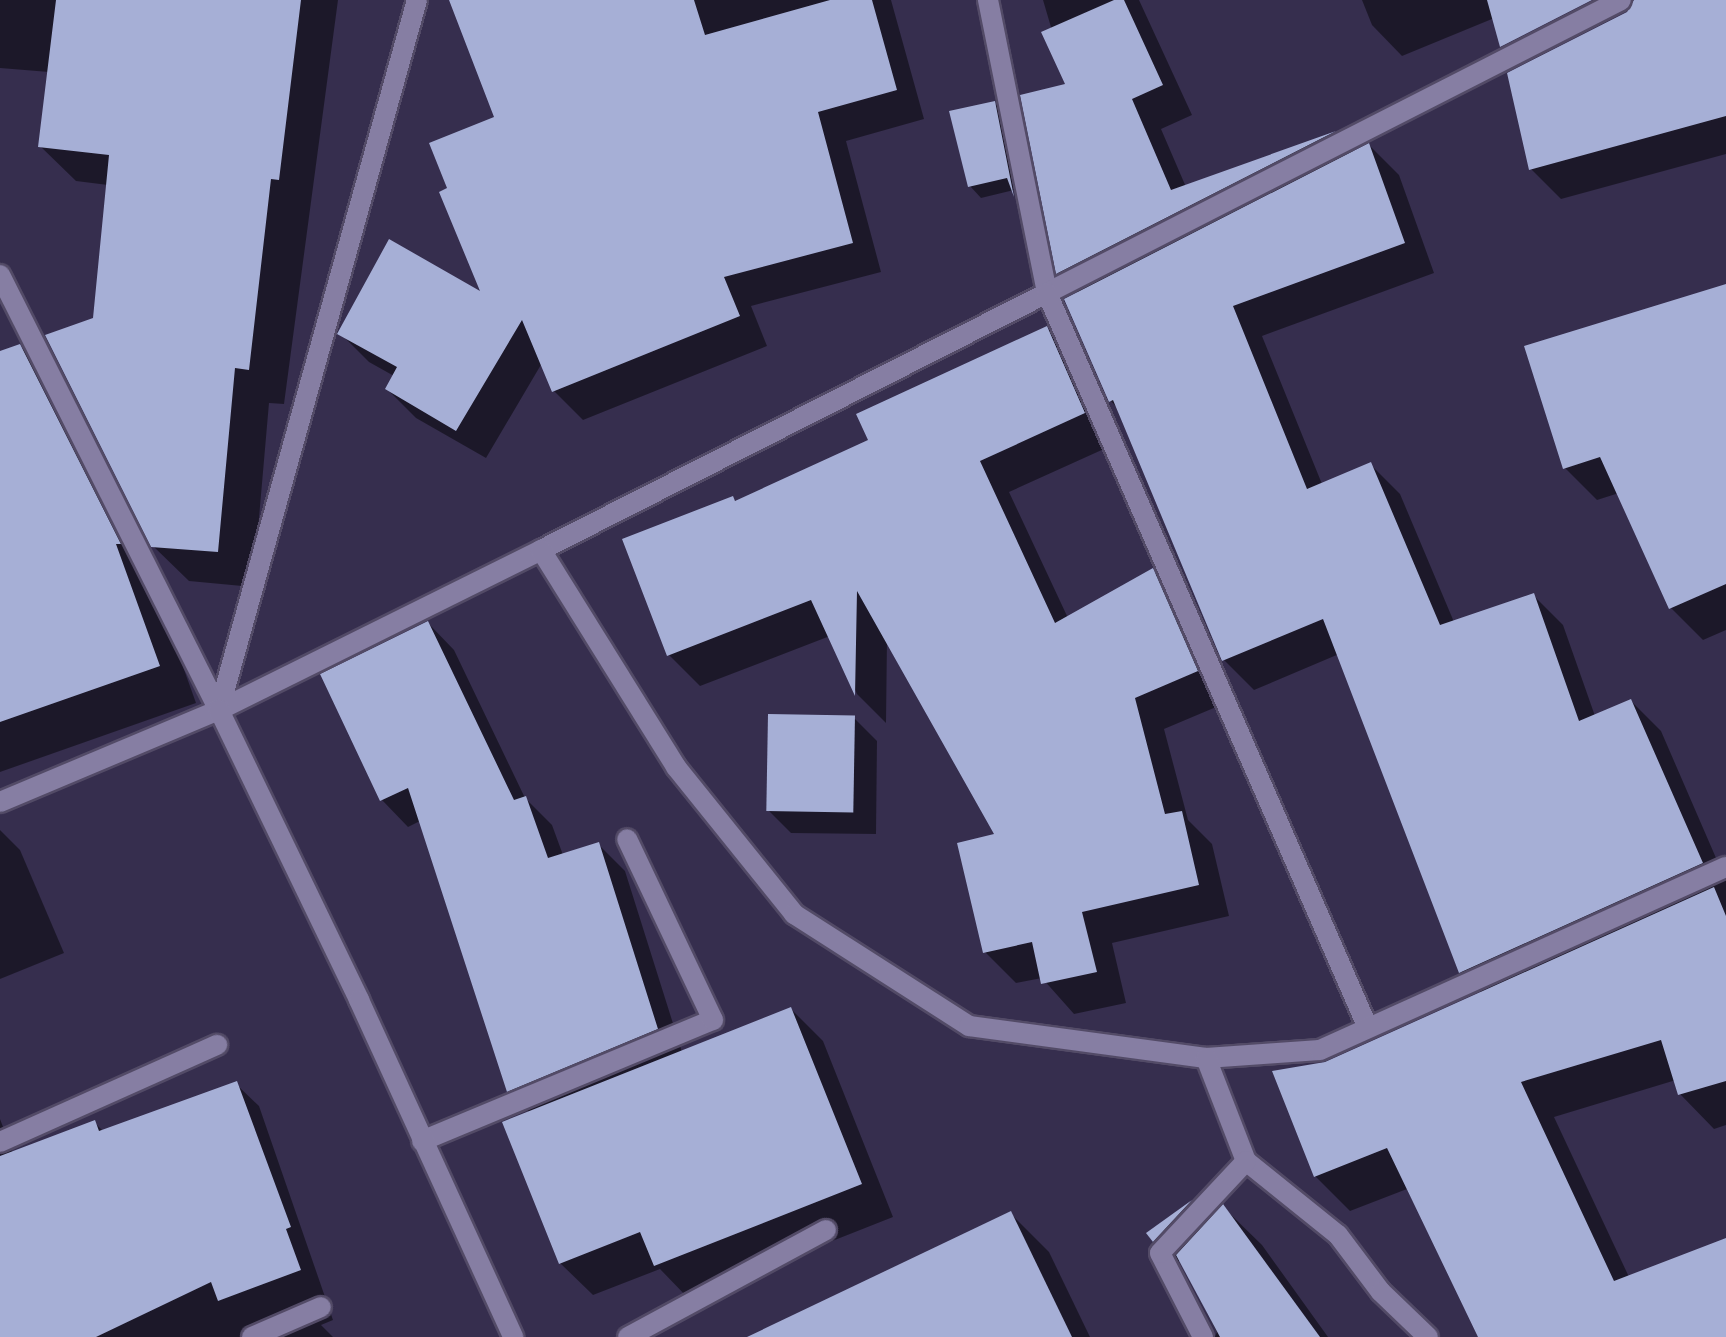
<!DOCTYPE html>
<style>
body{margin:0}
#map{position:relative;width:1726px;height:1337px;overflow:hidden;background:#362e4e;font-family:"Roboto Condensed",sans-serif}
div>[style]{position:absolute}
.shadow>*{inset:0;background:#0007}
.building>*{inset:0;background:#a6afd6;transform-origin:0 0}
.roads{filter:drop-shadow(2px 0 #534b67) drop-shadow(-2px 0 #534b67) drop-shadow(0 2px #534b67) drop-shadow(0 -2px #534b67)}
.minor>*{height:20px;margin:-10px;padding:0 10px;transform-origin:10px;border-radius:10px;background:#867ea3}
.tertiary>*{height:20px;margin:-10px;padding:0 10px;transform-origin:10px;border-radius:10px;background:#867ea3}
span{translate:-50% -50%;white-space:nowrap;text-align:center;line-height:1.15;-webkit-text-stroke:8px #2c2443;paint-order:stroke}
</style>
<div id="map">
<div class="shadow">
<i style="clip-path:polygon(0 0,338px 0,284px 404px,269px 403px,253px 587px,189px 581px,153px 546px,95px 320px,108px 185px,76px 181px,40px 146px,49px 72px,0 68px)"></i>
<i style="clip-path:polygon(451px 0,891px 0,924px 119px,846px 141px,881px 272px,751px 306px,767px 346px,583px 420px,554px 391px,542px 363px,486px 458px,416px 418px,387px 389px,394px 376px,369px 362px,340px 333px,484px 296px,449px 189px,497px 118px)"></i>
<i style="clip-path:polygon(1043px 0,1139px 0,1192px 115px,1161px 129px,1186px 187px,1335px 133px,1355px 153px,1369px 145px,1399px 175px,1434px 273px,1262px 336px,1322px 484px,1370px 464px,1400px 494px,1454px 622px,1533px 595px,1563px 625px,1595px 716px,1631px 701px,1661px 731px,1726px 881px,1726px 1125px,1714px 1129px,1680px 1094px,1676px 1080px,1554px 1117px,1629px 1277px,1726px 1240px,1726px 1337px,1480px 1337px,1407px 1189px,1350px 1211px,1315px 1176px,1326px 1064px,1482px 993px,1461px 972px,1339px 654px,1254px 690px,1224px 660px,1119px 410px,1111px 401px,1079px 294px,1058px 273px,1068px 85px)"></i>
<i style="clip-path:polygon(1362px 0,1529px 0,1531px 3px,1402px 56px,1372px 25px)"></i>
<i style="clip-path:polygon(1680px 0,1726px 0,1726px 154px,1561px 199px,1531px 169px)"></i>
<i style="clip-path:polygon(994px 103px,1006px 114px,1024px 204px,1014px 190px,981px 198px,970px 186px)"></i>
<i style="clip-path:polygon(1726px 286px,1726px 630px,1703px 640px,1671px 608px,1619px 493px,1597px 500px,1564px 467px)"></i>
<i style="clip-path:polygon(1047px 328px,1078px 359px,1115px 444px,1009px 492px,1068px 618px,1153px 571px,1184px 602px,1228px 702px,1164px 729px,1188px 820px,1212px 844px,1229px 916px,1112px 943px,1126px 1003px,1074px 1014px,1042px 978px,1016px 983px,985px 952px,997px 836px,887px 640px,886px 723px,857px 694px,830px 636px,700px 686px,669px 655px,624px 540px,733px 499px,737px 502px,871px 441px)"></i>
<i style="clip-path:polygon(20px 346px,57px 383px,152px 580px,196px 703px,0 772px,0 353px)"></i>
<i style="clip-path:polygon(428px 623px,454px 650px,525px 798px,552px 825px,563px 855px,598px 844px,625px 871px,682px 1052px,791px 1009px,823px 1041px,893px 1217px,688px 1298px,660px 1269px,593px 1295px,560px 1263px,530px 1113px,508px 1091px,420px 821px,408px 827px,382px 800px)"></i>
<i style="clip-path:polygon(854px 718px,877px 741px,876px 834px,791px 833px,768px 810px)"></i>
<i style="clip-path:polygon(0 830px,20px 850px,64px 953px,0 979px)"></i>
<i style="clip-path:polygon(236px 1084px,259px 1106px,333px 1320px,321px 1325px,333px 1337px,11px 1337px,0 1314px,0 1119px,13px 1153px,94px 1122px,104px 1132px)"></i>
<i style="clip-path:polygon(1191px 1203px,1210px 1222px,1223px 1207px,1262px 1245px,1328px 1337px,1215px 1337px,1217px 1332px,1180px 1260px,1177px 1263px,1149px 1233px)"></i>
<i style="clip-path:polygon(1011px 1214px,1049px 1252px,1090px 1337px,752px 1337px)"></i>
</div>
<div class="building">
<i style="clip-path:polygon(56px 0,301px 0,279px 180px,271px 179px,249px 370px,235px 368px,218px 552px,151px 547px,45px 335px,93px 318px,109px 155px,38px 147px)"></i>
<i style="clip-path:polygon(449px 0,694px 0,705px 35px,830px 0,872px 0,897px 90px,818px 112px,853px 243px,724px 277px,740px 316px,552px 392px,522px 320px,456px 431px,385px 389px,397px 367px,337px 334px,389px 239px,480px 291px,439px 192px,447px 188px,429px 143px,494px 117px)"></i>
<i style="clip-path:polygon(1114px 0,1124px 0,1163px 85px,1132px 99px,1171px 190px,1336px 131px,1056px 274px,1020px 95px,1065px 84px,1041px 32px)"></i>
<i style="clip-path:polygon(1487px 0,1592px 0,1500px 47px)"></i>
<i style="clip-path:polygon(1634px 0,1726px 0,1726px 116px,1529px 170px,1507px 73px,1627px 12px)"></i>
<i style="clip-path:polygon(995px 101px,1014px 197px,1007px 178px,968px 187px,949px 111px)"></i>
<i style="clip-path:polygon(1369px 143px,1405px 243px,1233px 306px,1307px 489px,1371px 462px,1440px 625px,1534px 593px,1579px 721px,1631px 699px,1703px 863px,1459px 973px,1323px 619px,1222px 661px,1113px 400px,1109px 402px,1064px 299px)"></i>
<i style="clip-path:polygon(1726px 284px,1726px 584px,1669px 609px,1600px 457px,1563px 469px,1524px 346px)"></i>
<i style="clip-path:polygon(1047px 326px,1085px 413px,980px 461px,1055px 623px,1153px 568px,1198px 671px,1135px 698px,1165px 814px,1182px 811px,1199px 885px,1082px 912px,1097px 972px,1041px 984px,1032px 942px,983px 953px,957px 843px,994px 834px,857px 591px,855px 696px,811px 600px,667px 656px,622px 539px,733px 496px,735px 501px,868px 440px,856px 414px)"></i>
<i style="clip-path:polygon(20px 344px,121px 544px,116px 544px,160px 666px,0 722px,0 351px)"></i>
<i style="clip-path:polygon(428px 621px,514px 800px,526px 796px,548px 858px,599px 842px,658px 1029px,507px 1092px,408px 788px,380px 801px,320px 674px)"></i>
<i style="left:768px;top:714px;width:87px;height:97px;rotate:1deg"></i>
<i style="clip-path:polygon(1714px 887px,1726px 916px,1726px 1081px,1678px 1095px,1661px 1040px,1521px 1082px,1614px 1281px,1726px 1238px,1726px 1337px,1478px 1337px,1387px 1148px,1314px 1177px,1272px 1071px,1325px 1062px)"></i>
<i style="clip-path:polygon(791px 1007px,862px 1184px,654px 1266px,640px 1232px,559px 1264px,502px 1122px)"></i>
<i style="clip-path:polygon(237px 1081px,291px 1227px,286px 1229px,301px 1270px,218px 1301px,211px 1282px,96px 1337px,0 1337px,0 1156px,95px 1120px,99px 1131px)"></i>
<i style="clip-path:polygon(1192px 1200px,1153px 1242px,1146px 1233px)"></i>
<i style="clip-path:polygon(1223px 1204px,1320px 1337px,1220px 1337px,1176px 1255px)"></i>
<i style="clip-path:polygon(1011px 1211px,1072px 1337px,747px 1337px)"></i>
</div>
<div class="roads">
<div class="minor">
<i style="left:988px;top:0;width:299px;rotate:78.6deg"></i>
<i style="left:1047px;top:293px;width:644px;rotate:-27.04deg"></i>
<i style="left:0;top:275px;width:487px;rotate:63.3deg"></i>
<i style="left:541px;top:550px;width:568px;rotate:-26.93deg"></i>
<i style="left:1047px;top:293px;width:802px;rotate:66.41deg"></i>
<i style="left:219px;top:710px;width:360px;rotate:-26.4deg"></i>
<i style="left:541px;top:550px;width:256px;rotate:58.1deg"></i>
<i style="left:676px;top:767px;width:189px;rotate:51.2deg"></i>
<i style="left:794px;top:914px;width:208px;rotate:32.6deg"></i>
<i style="left:969px;top:1026px;width:239px;rotate:7.7deg"></i>
<i style="left:1206px;top:1058px;width:114px;rotate:-4deg"></i>
<i style="left:1320px;top:1050px;width:445px;rotate:-24.3deg"></i>
<i style="left:219px;top:710px;width:737px;rotate:-74.42deg"></i>
<i style="left:1206px;top:1058px;width:110px;rotate:68.8deg"></i>
<i style="left:1246px;top:1161px;width:118px;rotate:38.8deg"></i>
<i style="left:1338px;top:1235px;width:71px;rotate:53deg"></i>
<i style="left:1381px;top:1292px;width:65px;rotate:43.8deg"></i>
<i style="left:422px;top:1141px;width:315px;rotate:-22.6deg"></i>
<i style="left:713px;top:1020px;width:200px;rotate:-115.4deg"></i>
<i style="left:0;top:1142px;width:238px;rotate:-24.1deg"></i>
<i style="left:252px;top:1337px;width:75px;rotate:-23.5deg"></i>
<i style="left:628px;top:1337px;width:225px;rotate:-28.4deg"></i>
<i style="left:1203px;top:1337px;width:94px;rotate:-117.1deg"></i>
<i style="left:1160px;top:1253px;width:126px;rotate:-46.9deg"></i>
</div>
<div class="tertiary">
<i style="left:0;top:802px;width:238px;rotate:-22.8deg"></i>
<i style="left:219px;top:710px;width:322px;rotate:64.2deg"></i>
<i style="left:359px;top:1000px;width:371px;rotate:65.4deg"></i>
</div>
</div>
</div>
